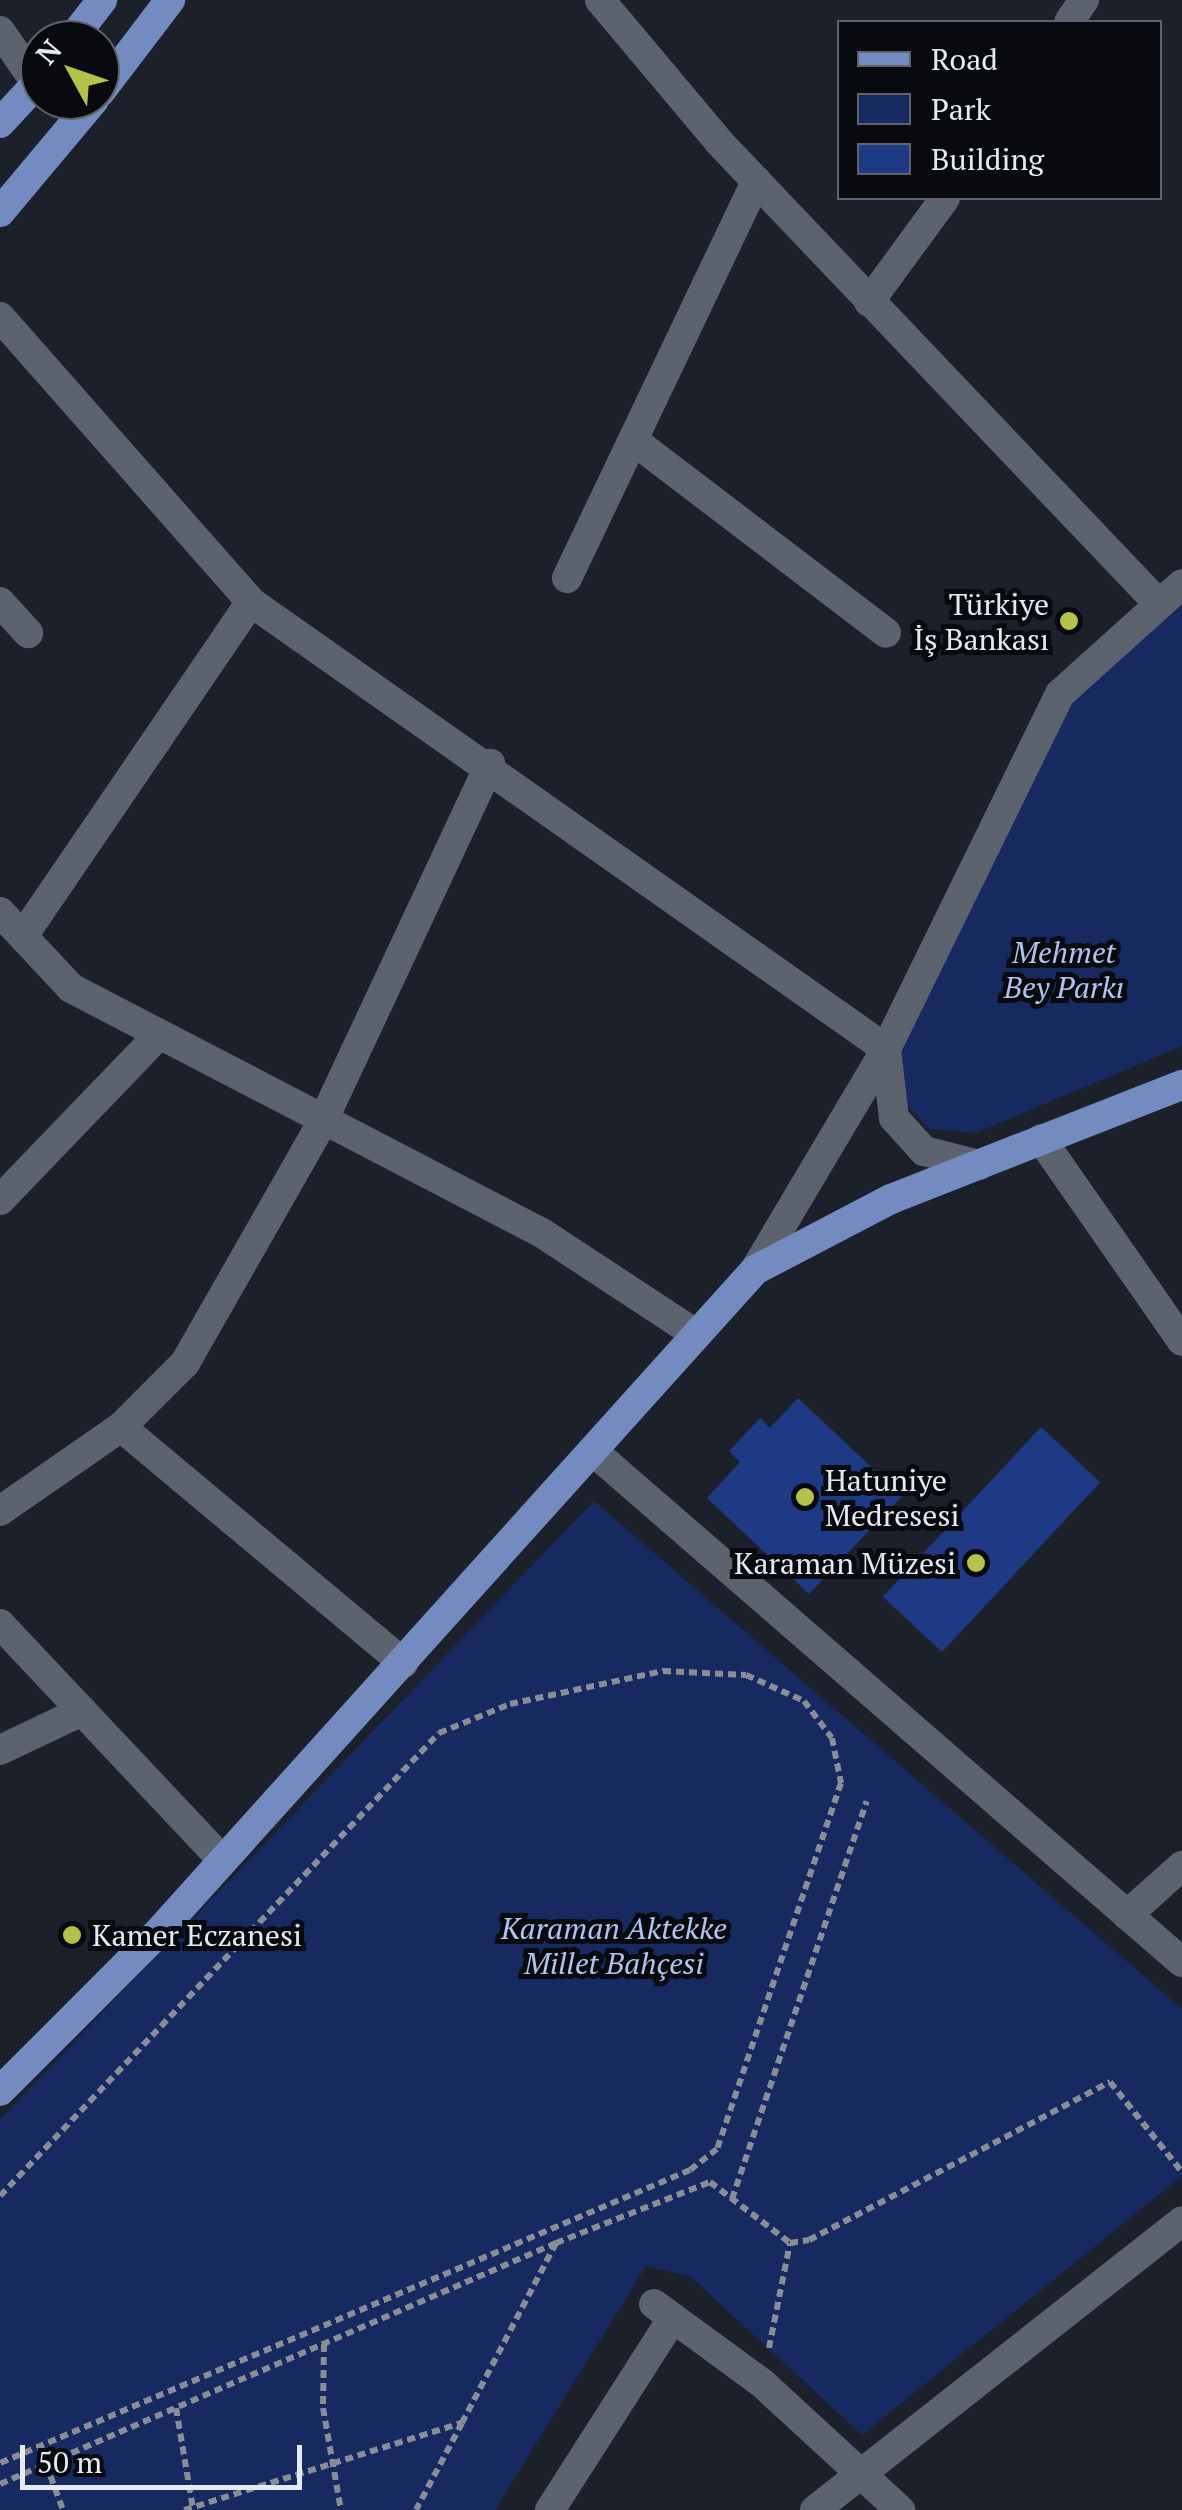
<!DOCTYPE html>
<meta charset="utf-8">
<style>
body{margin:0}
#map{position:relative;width:1182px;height:2510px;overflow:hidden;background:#1c202b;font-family:"PT Serif",serif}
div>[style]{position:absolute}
.green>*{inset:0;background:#162a61}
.building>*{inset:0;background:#1f3a84;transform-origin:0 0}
.path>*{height:6px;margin-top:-3px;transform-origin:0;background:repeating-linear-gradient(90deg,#898d96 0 8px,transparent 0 13px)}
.minor>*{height:30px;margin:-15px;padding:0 15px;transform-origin:15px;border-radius:15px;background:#5c626e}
.major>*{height:30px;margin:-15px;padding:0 15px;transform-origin:15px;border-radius:15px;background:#738bc1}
.dots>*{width:28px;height:28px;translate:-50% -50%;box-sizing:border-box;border:5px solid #080a0f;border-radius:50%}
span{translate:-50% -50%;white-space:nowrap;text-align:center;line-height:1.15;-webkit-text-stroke:10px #080a0f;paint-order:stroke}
.poi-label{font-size:30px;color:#e5e9f0}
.right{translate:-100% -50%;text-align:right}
.left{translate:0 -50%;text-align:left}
.park-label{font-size:30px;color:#afc3ed;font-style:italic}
.legend{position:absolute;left:837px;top:20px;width:325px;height:180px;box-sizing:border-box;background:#080a0f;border:2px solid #606369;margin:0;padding:12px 18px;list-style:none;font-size:30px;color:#e5e9f0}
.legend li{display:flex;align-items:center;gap:20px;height:50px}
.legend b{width:50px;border:2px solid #606369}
.north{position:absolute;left:20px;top:20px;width:100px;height:100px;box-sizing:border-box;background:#080a0f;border:2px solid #606369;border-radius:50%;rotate:310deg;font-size:28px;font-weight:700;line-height:40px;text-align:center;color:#e5e9f0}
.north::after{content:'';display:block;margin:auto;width:35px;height:45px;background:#b4c24a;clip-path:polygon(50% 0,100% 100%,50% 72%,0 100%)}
.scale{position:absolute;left:20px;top:2445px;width:282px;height:45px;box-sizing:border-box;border:5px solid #e5e9f0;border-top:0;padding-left:12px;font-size:30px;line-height:35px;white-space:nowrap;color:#e5e9f0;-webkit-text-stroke:8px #080a0f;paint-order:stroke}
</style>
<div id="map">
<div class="green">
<i style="clip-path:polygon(1182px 599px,1182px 1046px,976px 1133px,929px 1129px,896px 1093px,894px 1069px,926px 983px,1086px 678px)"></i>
<i style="clip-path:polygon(594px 1501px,1182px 2009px,1182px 2176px,862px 2435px,691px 2277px,646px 2266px,495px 2510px,0 2510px,0 2119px)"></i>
</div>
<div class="building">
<i style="clip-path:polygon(798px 1398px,902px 1496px,809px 1594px,707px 1498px,740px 1462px,729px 1451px,760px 1418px,770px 1428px)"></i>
<i style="left:1041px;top:1427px;width:81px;height:232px;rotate:43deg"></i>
</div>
<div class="path">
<i style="left:0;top:2196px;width:638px;rotate:-46.52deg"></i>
<i style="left:439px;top:1733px;width:77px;rotate:-22.2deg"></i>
<i style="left:510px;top:1704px;width:157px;rotate:-12.2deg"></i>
<i style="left:663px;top:1671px;width:83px;rotate:2.8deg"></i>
<i style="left:746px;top:1675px;width:64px;rotate:24.1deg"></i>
<i style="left:804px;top:1701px;width:46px;rotate:52.9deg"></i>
<i style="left:832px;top:1738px;width:46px;rotate:78.7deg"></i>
<i style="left:841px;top:1783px;width:386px;rotate:108.7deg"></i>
<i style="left:717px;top:2149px;width:34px;rotate:142deg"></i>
<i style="left:690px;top:2170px;width:750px;rotate:156.99deg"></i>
<i style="left:732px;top:2199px;width:420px;rotate:-71.3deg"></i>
<i style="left:556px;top:2243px;width:166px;rotate:-21.6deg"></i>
<i style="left:710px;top:2182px;width:101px;rotate:37.3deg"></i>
<i style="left:790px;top:2243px;width:19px;rotate:-9deg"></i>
<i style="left:809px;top:2240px;width:340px;rotate:-27.7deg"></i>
<i style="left:1110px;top:2082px;width:115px;rotate:51.3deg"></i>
<i style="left:324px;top:2344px;width:64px;rotate:90.9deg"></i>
<i style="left:323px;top:2408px;width:104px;rotate:80deg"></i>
<i style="left:769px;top:2348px;width:107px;rotate:-78.7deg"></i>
<i style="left:176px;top:2408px;width:102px;rotate:80.4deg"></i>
<i style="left:46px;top:2464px;width:49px;rotate:69.7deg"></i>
<i style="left:0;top:2484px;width:606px;rotate:-23.43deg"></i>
<i style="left:556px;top:2243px;width:203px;rotate:117.6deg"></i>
<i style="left:184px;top:2510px;width:291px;rotate:-17.4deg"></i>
<i style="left:462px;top:2423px;width:98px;rotate:117.9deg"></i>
</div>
<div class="minor">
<i style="left:600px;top:0;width:185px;rotate:50deg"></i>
<i style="left:719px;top:142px;width:638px;rotate:46.4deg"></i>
<i style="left:1069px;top:22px;width:27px;rotate:-56deg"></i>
<i style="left:0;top:31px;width:65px;rotate:55.1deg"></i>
<i style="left:869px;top:302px;width:129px;rotate:-53.8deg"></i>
<i style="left:0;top:317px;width:380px;rotate:48.6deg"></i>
<i style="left:251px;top:602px;width:777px;rotate:35.14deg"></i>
<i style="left:886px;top:1049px;width:69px;rotate:83.4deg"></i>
<i style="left:894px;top:1118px;width:45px;rotate:47.7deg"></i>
<i style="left:924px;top:1151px;width:57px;rotate:14.3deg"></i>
<i style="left:633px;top:440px;width:318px;rotate:37.3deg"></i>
<i style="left:567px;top:578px;width:440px;rotate:-64.5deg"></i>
<i style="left:0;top:602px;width:42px;rotate:47.9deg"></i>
<i style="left:0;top:912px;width:104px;rotate:46.9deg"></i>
<i style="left:71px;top:988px;width:531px;rotate:27.48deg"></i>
<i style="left:542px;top:1233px;width:182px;rotate:33.3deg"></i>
<i style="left:25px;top:933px;width:401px;rotate:-55.7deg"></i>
<i style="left:1041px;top:1139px;width:246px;rotate:55.1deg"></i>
<i style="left:0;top:1200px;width:228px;rotate:-46.1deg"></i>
<i style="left:755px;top:1270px;width:257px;rotate:-59.3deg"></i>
<i style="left:886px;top:1049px;width:395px;rotate:-63.9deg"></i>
<i style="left:1060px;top:694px;width:164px;rotate:-42deg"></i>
<i style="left:121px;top:1427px;width:368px;rotate:39.9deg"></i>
<i style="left:594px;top:1452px;width:778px;rotate:40.94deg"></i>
<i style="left:0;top:1511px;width:147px;rotate:-34.8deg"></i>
<i style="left:121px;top:1427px;width:91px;rotate:-45deg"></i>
<i style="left:185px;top:1363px;width:274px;rotate:-60.3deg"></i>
<i style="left:321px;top:1125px;width:399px;rotate:-64.9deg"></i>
<i style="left:0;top:1624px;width:325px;rotate:46.7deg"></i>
<i style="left:0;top:1750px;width:91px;rotate:-25.4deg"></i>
<i style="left:1127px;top:1915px;width:74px;rotate:-41.7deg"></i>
<i style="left:654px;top:2304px;width:134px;rotate:36.2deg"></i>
<i style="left:762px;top:2383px;width:188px;rotate:42.6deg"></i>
<i style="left:550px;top:2510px;width:228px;rotate:-57.4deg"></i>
<i style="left:815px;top:2510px;width:467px;rotate:-38.2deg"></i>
</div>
<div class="major">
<i style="left:71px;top:40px;width:51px;rotate:-52.2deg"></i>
<i style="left:100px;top:92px;width:116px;rotate:-52.7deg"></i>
<i style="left:0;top:123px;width:59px;rotate:-47.1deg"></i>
<i style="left:0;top:212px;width:146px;rotate:-50deg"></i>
<i style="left:0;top:2091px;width:221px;rotate:-45deg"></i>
<i style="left:156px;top:1935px;width:895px;rotate:-47.99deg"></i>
<i style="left:755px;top:1270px;width:153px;rotate:-27.6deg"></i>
<i style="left:891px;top:1199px;width:313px;rotate:-21.4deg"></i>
</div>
<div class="dots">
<i style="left:1069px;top:621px;background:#b4c24a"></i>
<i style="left:805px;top:1497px;background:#b4c24a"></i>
<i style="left:976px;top:1563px;background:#b4c24a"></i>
<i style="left:72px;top:1935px;background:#b4c24a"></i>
</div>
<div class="poi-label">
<span class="right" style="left:1049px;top:621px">Türkiye<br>İş Bankası</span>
<span class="left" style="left:825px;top:1497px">Hatuniye<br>Medresesi</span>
<span class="right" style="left:956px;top:1563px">Karaman Müzesi</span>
<span class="left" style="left:92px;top:1935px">Kamer Eczanesi</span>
</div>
<div class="park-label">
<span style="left:1064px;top:969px">Mehmet<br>Bey Parkı</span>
<span style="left:614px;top:1945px">Karaman Aktekke<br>Millet Bahçesi</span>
</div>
<ul class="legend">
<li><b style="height:12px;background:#738bc1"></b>Road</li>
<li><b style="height:28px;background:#162a61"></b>Park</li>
<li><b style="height:28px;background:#1f3a84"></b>Building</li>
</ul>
<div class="north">N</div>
<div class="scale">50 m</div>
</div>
